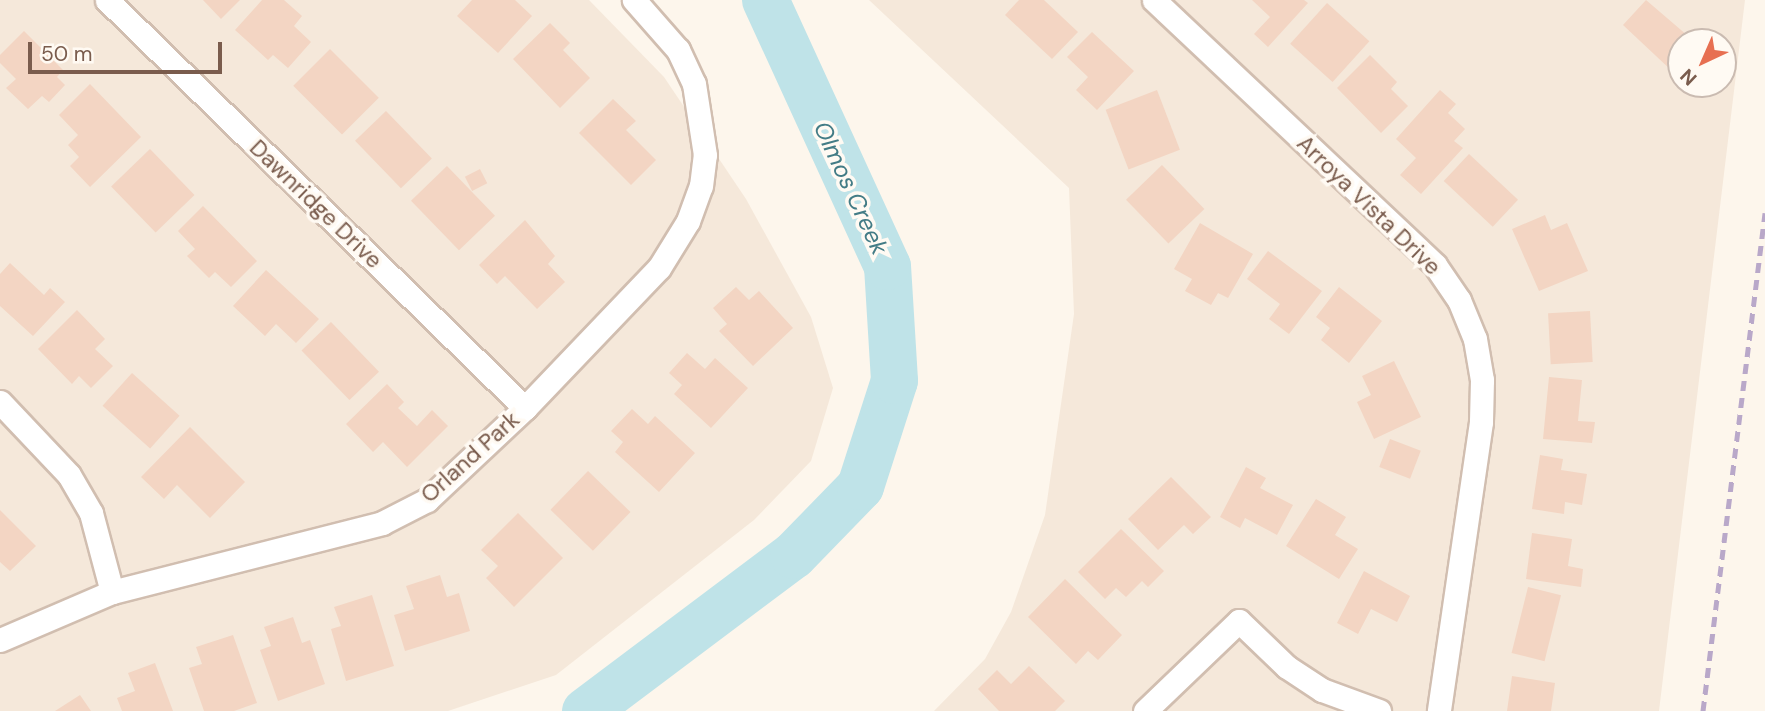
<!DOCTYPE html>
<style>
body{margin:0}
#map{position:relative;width:1765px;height:711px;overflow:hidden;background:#fdf6ec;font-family:"DM Sans",sans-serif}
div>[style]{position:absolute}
.residential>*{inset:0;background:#f5e8da}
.river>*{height:47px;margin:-23.5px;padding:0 23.5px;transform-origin:23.5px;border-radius:23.5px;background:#bfe3e8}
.building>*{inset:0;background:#f3d5c3;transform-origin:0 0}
.roads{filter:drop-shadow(2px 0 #d1beb0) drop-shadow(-2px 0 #d1beb0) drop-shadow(0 2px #d1beb0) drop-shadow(0 -2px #d1beb0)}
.minor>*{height:23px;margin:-11.5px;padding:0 11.5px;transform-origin:11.5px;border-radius:11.5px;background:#fff}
.rail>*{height:5px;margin-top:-2.5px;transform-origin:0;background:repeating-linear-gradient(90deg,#b9a8c9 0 10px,transparent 0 17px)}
span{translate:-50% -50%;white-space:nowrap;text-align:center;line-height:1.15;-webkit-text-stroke:7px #fffaf3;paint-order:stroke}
.street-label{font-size:23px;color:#7a5c4d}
.water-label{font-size:24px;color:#437c86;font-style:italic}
.north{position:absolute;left:1667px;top:28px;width:70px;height:70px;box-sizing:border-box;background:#fffaf3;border:2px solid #cabbb1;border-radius:50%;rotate:224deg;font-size:19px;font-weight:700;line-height:28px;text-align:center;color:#7a5c4d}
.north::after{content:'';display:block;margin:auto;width:24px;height:32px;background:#e76f51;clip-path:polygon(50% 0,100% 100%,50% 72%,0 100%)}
.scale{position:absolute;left:28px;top:42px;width:194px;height:32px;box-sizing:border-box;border:4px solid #7a5c4d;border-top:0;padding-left:9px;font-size:21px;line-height:24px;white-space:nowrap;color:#7a5c4d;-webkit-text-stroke:5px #fffaf3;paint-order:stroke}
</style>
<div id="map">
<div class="residential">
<i style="clip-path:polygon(0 0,589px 0,664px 77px,746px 199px,811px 317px,833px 388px,811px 461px,754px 520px,556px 675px,448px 711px,0 711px)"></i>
<i style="clip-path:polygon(evenodd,869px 0,1745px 0,1659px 711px,934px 711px,985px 659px,1011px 612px,1045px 515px,1074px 314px,1069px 188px,869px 0,1681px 42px,1723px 42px,1723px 84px,1681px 84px,1681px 42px)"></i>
</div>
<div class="river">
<i style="left:585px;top:711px;width:260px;rotate:-36.9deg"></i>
<i style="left:793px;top:555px;width:96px;rotate:-45.8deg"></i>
<i style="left:860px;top:486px;width:111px;rotate:-72.2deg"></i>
<i style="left:894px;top:380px;width:114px;rotate:-93.5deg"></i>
<i style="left:887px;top:266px;width:293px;rotate:-114.6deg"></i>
</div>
<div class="building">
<i style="clip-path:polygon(203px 0,240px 0,221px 19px)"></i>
<i style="clip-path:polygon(262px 0,284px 0,302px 16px,294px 26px,311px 42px,288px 68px,273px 55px,268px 60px,235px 30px)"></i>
<i style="clip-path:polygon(472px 0,515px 0,532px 16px,498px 53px,457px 16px)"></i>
<i style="clip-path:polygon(1019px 0,1044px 0,1078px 32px,1052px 59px,1005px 15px)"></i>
<i style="clip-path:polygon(1252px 0,1304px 0,1308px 3px,1268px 47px,1254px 34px,1270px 17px)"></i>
<i style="clip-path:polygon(1646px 0,1695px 42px,1681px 42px,1681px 61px,1672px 71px,1623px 25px)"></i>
<i style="left:1327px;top:3px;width:57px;height:55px;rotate:42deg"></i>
<i style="clip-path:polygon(550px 23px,570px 43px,563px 50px,590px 78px,560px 108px,513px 59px)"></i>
<i style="clip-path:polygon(24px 31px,63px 70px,57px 77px,65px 85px,49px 102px,42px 96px,28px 109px,6px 88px,16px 79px,0 63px,0 55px)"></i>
<i style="clip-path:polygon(1092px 32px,1134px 71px,1097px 110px,1076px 90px,1088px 77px,1067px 57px)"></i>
<i style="left:330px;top:49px;width:69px;height:52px;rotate:45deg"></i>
<i style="clip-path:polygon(1370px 55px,1397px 82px,1391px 89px,1408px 106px,1381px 133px,1337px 88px)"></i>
<i style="clip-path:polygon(90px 84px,141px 137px,90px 187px,70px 166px,79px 157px,68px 145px,78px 135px,59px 115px)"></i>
<i style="left:1157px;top:90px;width:64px;height:55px;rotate:69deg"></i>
<i style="clip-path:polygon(1440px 90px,1456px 104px,1448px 113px,1465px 129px,1454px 141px,1463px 148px,1421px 194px,1400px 175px,1416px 158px,1396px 139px)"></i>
<i style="clip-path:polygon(613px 99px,636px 121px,626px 130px,656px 160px,631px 185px,579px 133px)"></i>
<i style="left:386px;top:111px;width:66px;height:43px;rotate:46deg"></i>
<i style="left:150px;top:149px;width:64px;height:54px;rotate:46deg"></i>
<i style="left:1469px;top:154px;width:67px;height:37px;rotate:43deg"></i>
<i style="left:1162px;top:165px;width:61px;height:50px;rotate:46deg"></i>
<i style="left:447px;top:166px;width:69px;height:50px;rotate:46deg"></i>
<i style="left:480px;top:169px;width:16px;height:17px;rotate:63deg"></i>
<i style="clip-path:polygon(203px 206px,257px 261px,231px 287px,215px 272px,209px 278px,187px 256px,195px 249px,178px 231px)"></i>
<i style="clip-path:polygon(1545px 215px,1551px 230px,1567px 223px,1588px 271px,1539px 291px,1512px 229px)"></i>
<i style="clip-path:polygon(525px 220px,555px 256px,548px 264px,565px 282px,537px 309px,505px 276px,497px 284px,479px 265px)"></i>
<i style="clip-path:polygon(1200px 223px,1253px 254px,1228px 298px,1218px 293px,1211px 305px,1185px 291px,1192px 279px,1174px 269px)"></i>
<i style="clip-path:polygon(1268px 251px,1322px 291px,1289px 334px,1269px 319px,1280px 304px,1247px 279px)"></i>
<i style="clip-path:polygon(10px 263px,44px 295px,50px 288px,65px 302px,33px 336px,0 306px,0 274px)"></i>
<i style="clip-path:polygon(266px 270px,319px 319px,296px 343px,276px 324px,265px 336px,233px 306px)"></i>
<i style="clip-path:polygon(736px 287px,749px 300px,759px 291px,793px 328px,753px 366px,719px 331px,727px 324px,713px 308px)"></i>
<i style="clip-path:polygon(1339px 287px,1382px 321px,1349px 363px,1321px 340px,1330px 328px,1316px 317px)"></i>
<i style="clip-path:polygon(77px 310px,105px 339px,95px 349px,113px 366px,91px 388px,79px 376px,72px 384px,38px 349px)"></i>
<i style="left:1590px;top:311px;width:51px;height:42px;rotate:87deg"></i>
<i style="left:331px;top:322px;width:69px;height:41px;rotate:46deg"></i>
<i style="clip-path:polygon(687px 353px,705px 369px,715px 358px,748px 388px,711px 428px,674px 394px,682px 385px,669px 373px)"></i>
<i style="clip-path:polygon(1394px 361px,1421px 417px,1374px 439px,1357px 402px,1371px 395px,1362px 376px)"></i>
<i style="left:132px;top:373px;width:64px;height:44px;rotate:42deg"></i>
<i style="clip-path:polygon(1549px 377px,1582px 380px,1578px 421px,1595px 422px,1592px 443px,1543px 439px)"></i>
<i style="clip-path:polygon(387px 384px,404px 402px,398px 408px,417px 426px,432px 410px,448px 426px,407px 467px,383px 442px,373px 452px,346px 424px)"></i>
<i style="clip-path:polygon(632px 409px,648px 424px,655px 416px,695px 453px,659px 492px,615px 452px,623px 442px,611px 431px)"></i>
<i style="clip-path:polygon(190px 427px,245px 482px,210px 518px,177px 485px,164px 499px,141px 477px)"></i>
<i style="left:1390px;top:439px;width:33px;height:30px;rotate:21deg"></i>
<i style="clip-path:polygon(1540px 455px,1563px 459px,1561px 470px,1587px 474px,1582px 505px,1565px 502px,1564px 514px,1532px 509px)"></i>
<i style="clip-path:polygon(1246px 467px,1266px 478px,1260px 488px,1293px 505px,1277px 535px,1245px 518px,1240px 528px,1220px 517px)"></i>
<i style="left:588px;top:471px;width:59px;height:54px;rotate:44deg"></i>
<i style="clip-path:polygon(1171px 477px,1211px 517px,1193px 534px,1184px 525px,1158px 550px,1128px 519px)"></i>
<i style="clip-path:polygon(1316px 499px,1346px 517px,1335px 535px,1358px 549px,1339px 579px,1286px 546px)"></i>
<i style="clip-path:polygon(0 510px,36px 546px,10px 571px,0 562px)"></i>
<i style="clip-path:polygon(518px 513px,563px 558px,514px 607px,486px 578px,498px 566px,481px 550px)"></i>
<i style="clip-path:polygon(1121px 529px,1164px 571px,1148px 587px,1142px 581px,1126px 597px,1116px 588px,1105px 599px,1078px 572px)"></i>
<i style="clip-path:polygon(1532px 533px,1572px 539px,1568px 566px,1583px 569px,1581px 587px,1526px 579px)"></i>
<i style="clip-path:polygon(1364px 571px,1410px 596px,1397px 622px,1371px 609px,1358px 634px,1337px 623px)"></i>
<i style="clip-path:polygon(440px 575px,447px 597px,459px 593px,470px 631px,405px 651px,394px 615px,414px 609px,406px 586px)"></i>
<i style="clip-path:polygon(1065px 579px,1122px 635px,1098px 660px,1088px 651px,1076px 664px,1028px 617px)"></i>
<i style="left:1528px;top:587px;width:34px;height:68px;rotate:14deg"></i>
<i style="clip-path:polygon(372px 595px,394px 666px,346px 681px,331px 629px,341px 626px,334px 607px)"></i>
<i style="clip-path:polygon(293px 617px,302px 643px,310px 640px,325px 684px,278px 701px,260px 650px,271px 646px,264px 627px)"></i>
<i style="clip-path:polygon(233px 635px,257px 703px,234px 711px,204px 711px,189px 668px,202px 664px,196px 647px)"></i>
<i style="clip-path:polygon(155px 663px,173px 711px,122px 711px,117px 698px,135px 691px,128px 673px)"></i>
<i style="clip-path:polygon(1029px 666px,1065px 701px,1055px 711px,999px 711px,978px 689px,997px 670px,1011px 684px)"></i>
<i style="clip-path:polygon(1512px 676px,1555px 683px,1551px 711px,1507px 711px)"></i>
<i style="clip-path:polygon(80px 695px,91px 711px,55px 711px)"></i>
</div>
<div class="roads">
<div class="minor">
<i style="left:107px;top:0;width:584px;rotate:44.31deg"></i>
<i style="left:1154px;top:0;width:386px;rotate:43.3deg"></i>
<i style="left:1435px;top:265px;width:42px;rotate:55.6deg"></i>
<i style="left:1459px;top:300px;width:42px;rotate:67.7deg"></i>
<i style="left:1475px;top:339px;width:42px;rotate:80.3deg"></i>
<i style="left:1482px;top:380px;width:42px;rotate:91.4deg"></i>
<i style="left:1481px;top:422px;width:292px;rotate:98.3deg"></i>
<i style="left:0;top:402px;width:100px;rotate:46.6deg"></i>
<i style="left:69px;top:475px;width:44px;rotate:59.9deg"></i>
<i style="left:91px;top:513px;width:82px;rotate:75.1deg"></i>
<i style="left:0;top:640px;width:122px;rotate:-23.2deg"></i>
<i style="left:112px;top:592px;width:279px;rotate:-14.3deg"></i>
<i style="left:382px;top:523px;width:51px;rotate:-27.1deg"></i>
<i style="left:427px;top:500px;width:134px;rotate:-43.2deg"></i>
<i style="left:525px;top:408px;width:194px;rotate:-46.3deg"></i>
<i style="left:659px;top:268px;width:55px;rotate:-58.3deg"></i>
<i style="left:688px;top:221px;width:37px;rotate:-70deg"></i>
<i style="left:701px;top:186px;width:31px;rotate:-83deg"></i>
<i style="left:705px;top:155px;width:72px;rotate:-98.8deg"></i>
<i style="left:694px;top:84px;width:38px;rotate:-115deg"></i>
<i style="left:678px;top:50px;width:67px;rotate:-131.3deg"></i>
<i style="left:1145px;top:711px;width:130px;rotate:-43.8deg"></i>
<i style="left:1239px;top:621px;width:66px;rotate:43.8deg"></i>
<i style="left:1287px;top:667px;width:42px;rotate:33.3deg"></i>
<i style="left:1322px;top:690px;width:61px;rotate:20.2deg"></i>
</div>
</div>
<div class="rail">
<i style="left:1703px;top:711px;width:502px;rotate:-82.9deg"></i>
</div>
<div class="street-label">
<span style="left:316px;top:204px;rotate:44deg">Dawnridge Drive</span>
<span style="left:1369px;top:205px;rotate:44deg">Arroya Vista Drive</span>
<span style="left:470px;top:457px;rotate:-42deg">Orland Park</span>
</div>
<div class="water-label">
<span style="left:851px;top:188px;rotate:65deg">Olmos Creek</span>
</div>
<div class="north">N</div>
<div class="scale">50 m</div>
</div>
